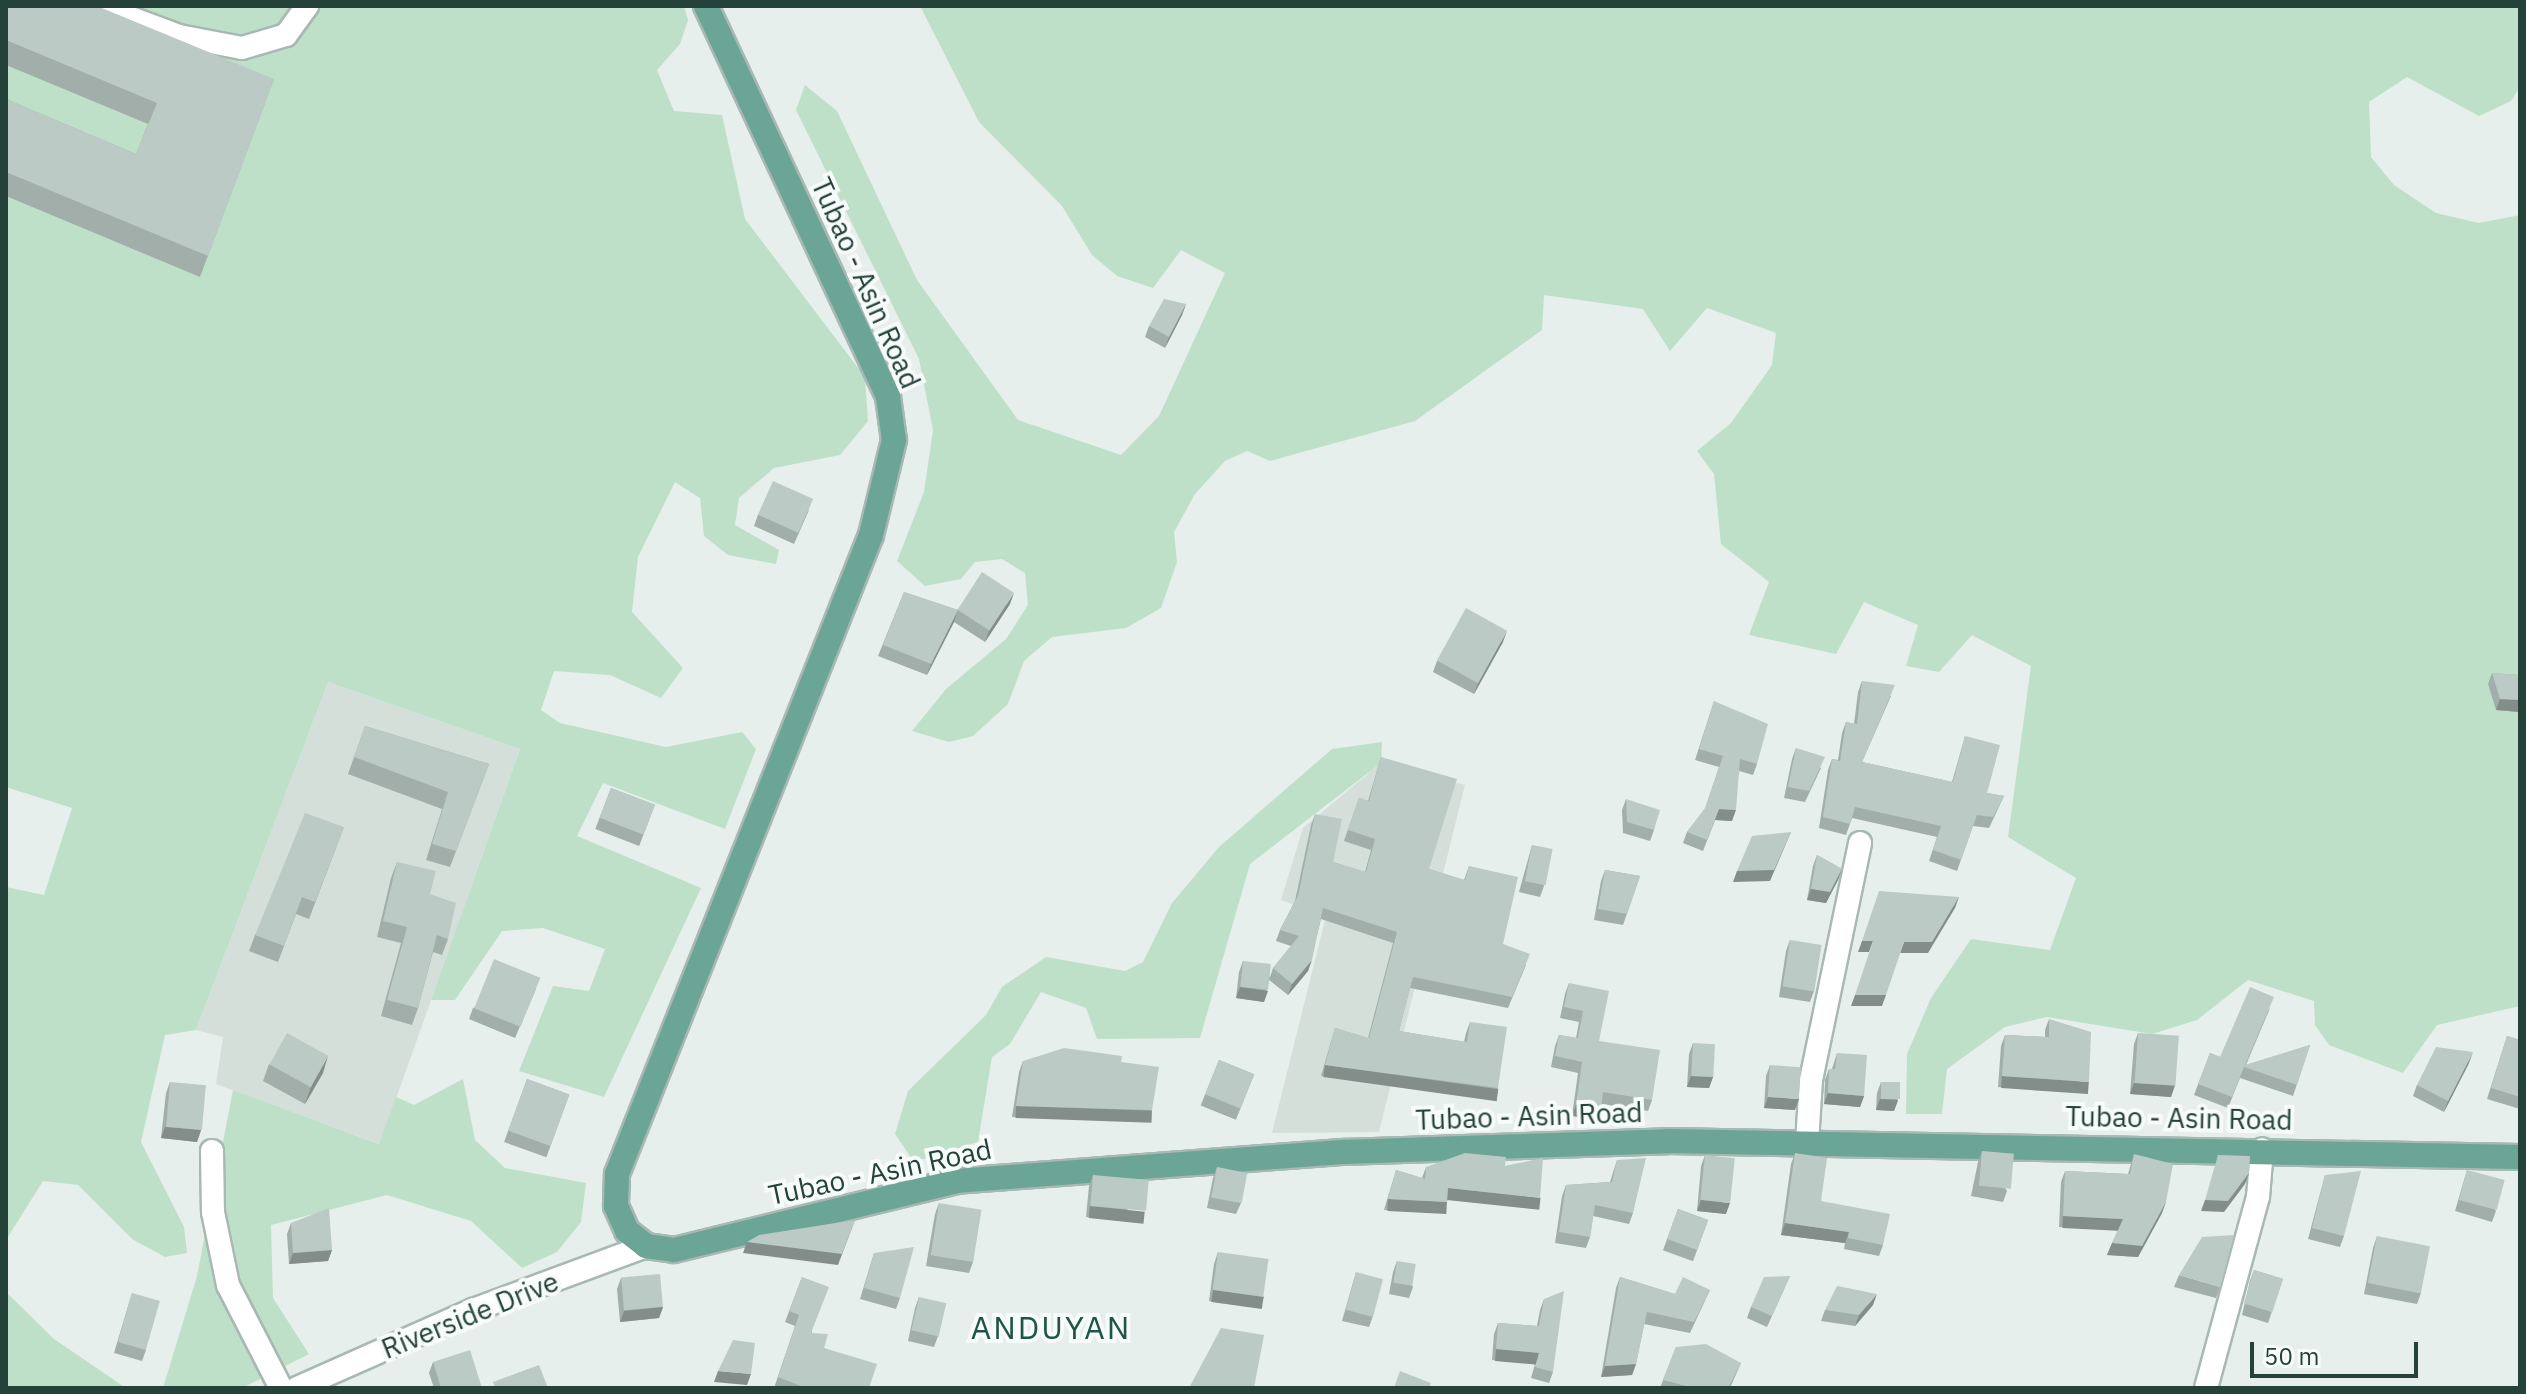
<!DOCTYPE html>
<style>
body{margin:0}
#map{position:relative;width:2526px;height:1394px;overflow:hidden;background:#e6efeb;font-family:"IBM Plex Sans",sans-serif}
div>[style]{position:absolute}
.built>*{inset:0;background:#d4dfda}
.green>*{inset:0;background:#bfe0c8}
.roads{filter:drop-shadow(2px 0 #a8b8b2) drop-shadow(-2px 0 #a8b8b2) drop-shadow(0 2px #a8b8b2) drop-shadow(0 -2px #a8b8b2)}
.minor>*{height:22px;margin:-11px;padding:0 11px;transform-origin:11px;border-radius:11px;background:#fff}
.major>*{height:24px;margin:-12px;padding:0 12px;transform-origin:12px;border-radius:12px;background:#6aa596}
.wall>*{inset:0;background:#a1aea9;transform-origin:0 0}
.shaded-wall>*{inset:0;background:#838d89;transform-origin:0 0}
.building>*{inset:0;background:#bbcac4;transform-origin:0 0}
span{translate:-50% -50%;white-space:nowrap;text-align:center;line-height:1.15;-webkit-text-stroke:8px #f7fbf9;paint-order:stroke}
.street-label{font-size:28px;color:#24423a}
.quarter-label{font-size:32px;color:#1f5548;letter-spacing:2px}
.frame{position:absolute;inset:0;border:8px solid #24423a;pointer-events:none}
.scale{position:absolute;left:2250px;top:1342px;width:168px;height:36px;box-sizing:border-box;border:4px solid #24423a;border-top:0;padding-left:10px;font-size:24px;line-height:28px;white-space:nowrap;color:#24423a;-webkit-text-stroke:6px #f7fbf9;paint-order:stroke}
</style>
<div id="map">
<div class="built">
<i style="clip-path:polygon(328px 682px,520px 749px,380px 1144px,216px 1084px,223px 1037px,196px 1030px)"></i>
<i style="clip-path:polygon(1381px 763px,1465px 785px,1379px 1132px,1272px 1133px,1326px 916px,1281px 900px,1303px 828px)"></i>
</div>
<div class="green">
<i style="clip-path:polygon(6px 6px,684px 6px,688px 20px,680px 44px,657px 70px,674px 111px,722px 115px,745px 219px,865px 377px,868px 421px,840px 455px,774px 468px,739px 498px,735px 525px,779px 550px,776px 564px,728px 555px,704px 536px,700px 498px,675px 482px,638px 557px,632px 612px,683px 668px,661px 698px,610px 675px,554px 671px,541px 710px,560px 723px,666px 747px,742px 732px,756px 749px,725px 829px,603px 783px,577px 836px,701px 888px,604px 1097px,519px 1071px,553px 986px,589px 991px,605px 949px,543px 928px,502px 931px,455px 1000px,431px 1000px,520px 749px,328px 682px,196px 1030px,165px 1035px,141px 1142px,184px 1227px,187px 1253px,165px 1257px,132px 1239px,78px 1185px,43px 1181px,6px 1240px,6px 887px,44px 895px,72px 808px,6px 787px)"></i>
<i style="clip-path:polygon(920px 6px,2520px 6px,2520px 87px,2511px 101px,2479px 116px,2407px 77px,2369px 102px,2371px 157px,2394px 185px,2436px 213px,2479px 223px,2520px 215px,2520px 1006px,2437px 1025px,2403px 1073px,2329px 1045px,2315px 1025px,2314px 1001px,2248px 980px,2197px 1020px,2152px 1034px,2047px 1017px,2005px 1027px,1947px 1069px,1942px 1114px,1906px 1114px,1907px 1054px,1931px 998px,1971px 939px,2050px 950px,2076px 878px,2008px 837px,2031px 666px,1972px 635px,1939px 672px,1906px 666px,1918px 625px,1864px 602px,1836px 654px,1749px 635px,1769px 582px,1721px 544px,1714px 474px,1697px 451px,1731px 423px,1772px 365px,1776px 333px,1707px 308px,1670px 351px,1643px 309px,1544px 295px,1542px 330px,1415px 421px,1270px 461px,1247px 451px,1225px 461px,1195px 494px,1174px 532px,1177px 562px,1161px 608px,1126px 628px,1052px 637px,1024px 661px,1008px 704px,973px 736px,949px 742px,912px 731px,946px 689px,1006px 639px,1028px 605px,1025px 573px,1002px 559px,975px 562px,961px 579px,925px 586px,897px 561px,924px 492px,933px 430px,919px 359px,796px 110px,805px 85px,837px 111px,917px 280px,1018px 420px,1121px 455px,1159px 416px,1225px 273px,1181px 250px,1153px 288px,1117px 276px,1092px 255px,1062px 206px,979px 122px)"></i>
<i style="clip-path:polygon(1382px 742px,1381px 763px,1250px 864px,1200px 1038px,1097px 1039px,1086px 1008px,1041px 992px,1010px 1044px,992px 1057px,978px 1142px,914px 1162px,895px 1134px,908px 1091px,986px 1015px,1002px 987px,1046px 957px,1125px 971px,1143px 962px,1172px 903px,1219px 847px,1332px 749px)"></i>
<i style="clip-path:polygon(463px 1079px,475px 1140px,505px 1168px,586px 1183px,581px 1222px,557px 1252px,522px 1268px,471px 1221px,387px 1195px,271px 1225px,273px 1298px,309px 1354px,242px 1388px,163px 1388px,197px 1276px,233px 1090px,379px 1144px,396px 1097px,414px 1105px)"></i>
<i style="clip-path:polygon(6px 1292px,54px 1339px,126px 1388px,6px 1388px)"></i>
</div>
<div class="roads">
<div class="minor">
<i style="left:99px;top:6px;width:85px;rotate:20.6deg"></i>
<i style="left:179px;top:36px;width:64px;rotate:10.8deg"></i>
<i style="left:242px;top:48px;width:46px;rotate:-16.5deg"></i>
<i style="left:286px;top:35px;width:36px;rotate:-54deg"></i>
<i style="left:1807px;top:1143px;width:63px;rotate:-86.4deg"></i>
<i style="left:1811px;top:1080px;width:242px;rotate:-78.3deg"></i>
<i style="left:212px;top:1151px;width:61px;rotate:89.1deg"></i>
<i style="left:213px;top:1212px;width:75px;rotate:78.4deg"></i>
<i style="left:228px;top:1285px;width:116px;rotate:62.8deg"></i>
<i style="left:297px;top:1388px;width:193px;rotate:-23.9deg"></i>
<i style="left:473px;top:1310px;width:184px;rotate:-20.3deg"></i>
<i style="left:2206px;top:1388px;width:198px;rotate:-74.8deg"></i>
<i style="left:2258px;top:1197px;width:48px;rotate:-85.2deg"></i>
</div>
<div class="major">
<i style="left:706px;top:6px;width:431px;rotate:65deg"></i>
<i style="left:888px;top:397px;width:43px;rotate:82.1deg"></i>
<i style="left:894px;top:440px;width:98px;rotate:103.6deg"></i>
<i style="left:871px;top:535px;width:688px;rotate:111.68deg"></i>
<i style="left:617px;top:1174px;width:32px;rotate:92deg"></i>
<i style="left:616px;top:1206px;width:27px;rotate:66deg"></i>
<i style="left:627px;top:1231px;width:24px;rotate:38deg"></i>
<i style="left:646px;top:1246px;width:28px;rotate:8deg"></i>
<i style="left:674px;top:1250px;width:290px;rotate:-13.7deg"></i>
<i style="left:956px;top:1181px;width:388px;rotate:-4.3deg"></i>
<i style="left:1343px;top:1152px;width:325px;rotate:-1.9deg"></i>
<i style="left:1668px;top:1141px;width:852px;rotate:1.08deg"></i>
</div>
</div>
<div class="wall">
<i style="clip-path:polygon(6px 6px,274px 79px,200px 277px,6px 196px,6px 99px,136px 154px,148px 124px,6px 65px)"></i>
<i style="clip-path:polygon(1186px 304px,1182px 315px,1165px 348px,1145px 337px,1149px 326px)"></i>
<i style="clip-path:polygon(809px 510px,794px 544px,754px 526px,758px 515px)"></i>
<i style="clip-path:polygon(904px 592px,958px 610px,1010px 604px,985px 642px,954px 622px,927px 675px,878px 656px)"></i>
<i style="clip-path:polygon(1503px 642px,1474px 694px,1433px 672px,1437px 661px)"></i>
<i style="clip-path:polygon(2492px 673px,2520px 675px,2520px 712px,2496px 710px,2488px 684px)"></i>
<i style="clip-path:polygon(1862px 681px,1891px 696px,1862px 762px,1952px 782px,1965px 736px,1987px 793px,2004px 796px,1989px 828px,1973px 826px,1957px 871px,1929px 861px,1937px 837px,1852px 818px,1846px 835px,1819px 828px,1828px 770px,1832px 759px,1838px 760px,1842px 733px,1846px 722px,1854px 724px,1858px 692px)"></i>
<i style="clip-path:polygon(1714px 701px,1757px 764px,1753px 775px,1739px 771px,1732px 821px,1715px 820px,1703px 851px,1683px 843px,1687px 832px,1705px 809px,1719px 767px,1695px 760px)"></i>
<i style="clip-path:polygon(365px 726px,489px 764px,450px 867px,426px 860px,442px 809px,348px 774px)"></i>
<i style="clip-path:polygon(1796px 748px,1821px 768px,1805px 802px,1784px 798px,1792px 759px)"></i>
<i style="clip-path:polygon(1381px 757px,1429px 869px,1464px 880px,1469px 866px,1503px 944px,1526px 965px,1508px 1008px,1410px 988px,1399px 1031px,1464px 1042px,1466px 1033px,1470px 1022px,1498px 1088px,1494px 1099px,1321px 1076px,1335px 1028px,1368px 1038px,1393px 943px,1321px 919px,1308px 971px,1288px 995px,1269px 980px,1264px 1002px,1236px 998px,1239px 972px,1243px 961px,1270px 977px,1273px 968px,1291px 946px,1276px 941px,1280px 930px,1295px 901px,1311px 825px,1315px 814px,1333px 862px,1365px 872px,1371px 850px,1344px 841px,1359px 798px,1368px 801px)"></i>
<i style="left:611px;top:788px;width:47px;height:44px;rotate:21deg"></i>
<i style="clip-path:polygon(1626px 799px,1654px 830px,1650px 841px,1623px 833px,1622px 810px)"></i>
<i style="clip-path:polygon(344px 827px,309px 919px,296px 914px,278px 962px,249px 951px,255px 935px)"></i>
<i style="clip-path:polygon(1532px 845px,1544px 886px,1540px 897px,1519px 892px)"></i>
<i style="clip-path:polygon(1817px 855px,1842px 869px,1838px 880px,1826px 903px,1807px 900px,1813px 866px)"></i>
<i style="clip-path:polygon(397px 862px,430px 894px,448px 939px,442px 955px,433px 952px,418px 1008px,412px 1025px,381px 1016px,401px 943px,377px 937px,391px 878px)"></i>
<i style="clip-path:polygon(1605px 870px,1640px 876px,1623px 925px,1594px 920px,1601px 881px)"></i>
<i style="clip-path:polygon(1790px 940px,1814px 991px,1810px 1002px,1779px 997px,1786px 951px)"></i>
<i style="clip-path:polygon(1569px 983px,1599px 1041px,1652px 1100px,1648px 1111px,1602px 1104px,1597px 1119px,1572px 1116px,1578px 1073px,1551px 1067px,1555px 1046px,1559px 1035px,1576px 1038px,1579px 1022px,1560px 1018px,1565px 994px)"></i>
<i style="clip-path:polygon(536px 989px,515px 1038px,469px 1019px,473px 1008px)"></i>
<i style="clip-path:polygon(2270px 1008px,2246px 1065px,2310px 1045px,2293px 1096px,2240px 1078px,2228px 1108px,2194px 1095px,2210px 1053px,2220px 1057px)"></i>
<i style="clip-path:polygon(2049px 1019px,2085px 1093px,1998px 1087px,2001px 1046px,2005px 1035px,2045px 1037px,2045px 1030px)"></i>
<i style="clip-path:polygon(2138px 1033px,2175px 1085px,2171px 1097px,2130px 1094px,2134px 1044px)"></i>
<i style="clip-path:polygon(2507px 1036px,2520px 1040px,2520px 1109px,2487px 1099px)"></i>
<i style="clip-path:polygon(1693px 1043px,1713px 1077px,1709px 1088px,1687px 1087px,1689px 1054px)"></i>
<i style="clip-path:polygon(1837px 1053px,1864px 1096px,1860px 1107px,1824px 1104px,1825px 1080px,1829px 1069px,1832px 1069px)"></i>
<i style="left:1219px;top:1060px;width:38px;height:49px;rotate:22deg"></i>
<i style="clip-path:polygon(1023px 1061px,1121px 1062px,1152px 1110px,1148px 1121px,1012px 1117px,1019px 1072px)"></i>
<i style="clip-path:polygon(2469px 1063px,2444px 1112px,2413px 1096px,2417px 1085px)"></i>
<i style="clip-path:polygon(269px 1064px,323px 1073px,305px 1104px,263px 1081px)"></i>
<i style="clip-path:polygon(1770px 1065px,1795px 1110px,1764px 1108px,1766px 1076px)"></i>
<i style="left:527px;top:1079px;width:45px;height:67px;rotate:20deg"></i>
<i style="clip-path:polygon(170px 1082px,201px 1130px,197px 1142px,161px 1138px,166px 1093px)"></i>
<i style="clip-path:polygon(1881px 1082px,1898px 1100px,1894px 1111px,1876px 1110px,1877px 1093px)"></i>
<i style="clip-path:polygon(1982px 1151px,2007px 1191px,2003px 1202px,1971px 1196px,1978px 1162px)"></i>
<i style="clip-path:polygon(1795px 1153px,1821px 1201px,1883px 1245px,1879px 1256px,1844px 1249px,1845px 1243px,1781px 1235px,1791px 1164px)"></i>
<i style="clip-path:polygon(2134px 1154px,2162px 1213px,2138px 1257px,2107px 1255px,2118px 1230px,2059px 1227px,2061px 1182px,2065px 1171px,2128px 1174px)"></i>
<i style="clip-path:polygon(1705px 1155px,1726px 1214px,1697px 1211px,1701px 1166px)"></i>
<i style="clip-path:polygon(1617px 1160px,1633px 1213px,1629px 1224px,1593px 1216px,1590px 1237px,1586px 1248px,1555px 1243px,1562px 1196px,1566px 1185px,1610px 1182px)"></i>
<i style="clip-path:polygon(1505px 1166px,1536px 1209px,1448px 1199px,1443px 1213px,1384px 1210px,1396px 1170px,1422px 1178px,1426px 1167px)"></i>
<i style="clip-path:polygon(1217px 1167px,1241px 1203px,1236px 1214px,1207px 1208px,1213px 1178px)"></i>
<i style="clip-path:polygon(2467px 1170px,2496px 1211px,2492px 1222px,2455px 1211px)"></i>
<i style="clip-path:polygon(1093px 1175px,1141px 1223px,1086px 1217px,1089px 1186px)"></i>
<i style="clip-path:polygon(2325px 1175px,2344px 1236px,2340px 1247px,2308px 1239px)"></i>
<i style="clip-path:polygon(939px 1203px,973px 1262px,969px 1273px,926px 1266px,935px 1214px)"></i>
<i style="left:1678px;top:1209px;width:32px;height:44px;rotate:20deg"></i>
<i style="clip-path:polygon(291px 1223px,332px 1250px,328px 1261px,289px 1264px,287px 1234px)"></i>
<i style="clip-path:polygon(2377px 1236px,2421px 1293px,2417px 1304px,2364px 1294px,2373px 1248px)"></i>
<i style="clip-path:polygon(1218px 1252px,1264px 1297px,1260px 1308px,1209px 1301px,1214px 1264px)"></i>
<i style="clip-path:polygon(874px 1253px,900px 1298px,896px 1309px,860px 1299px)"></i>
<i style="clip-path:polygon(1397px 1261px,1413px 1287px,1409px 1298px,1389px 1294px,1393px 1272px)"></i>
<i style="clip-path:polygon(2254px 1270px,2283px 1279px,2268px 1323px,2242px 1315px,2250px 1281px)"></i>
<i style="clip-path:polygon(1356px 1272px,1373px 1316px,1369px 1327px,1342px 1321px)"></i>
<i style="clip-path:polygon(2179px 1275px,2220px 1287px,2216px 1298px,2174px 1287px)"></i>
<i style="clip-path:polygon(1790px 1276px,1767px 1327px,1747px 1318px,1751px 1307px)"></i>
<i style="clip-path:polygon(802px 1277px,812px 1333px,824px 1348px,869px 1388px,774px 1388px,795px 1326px,785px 1322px)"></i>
<i style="clip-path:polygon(1620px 1277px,1675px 1294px,1710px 1290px,1690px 1333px,1644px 1324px,1636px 1364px,1632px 1375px,1601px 1377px,1616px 1288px)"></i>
<i style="clip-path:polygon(621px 1278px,663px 1307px,659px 1318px,620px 1322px,617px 1289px)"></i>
<i style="clip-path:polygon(132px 1293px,146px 1350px,142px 1361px,114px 1353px)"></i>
<i style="clip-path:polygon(919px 1297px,938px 1336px,934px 1347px,908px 1341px,915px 1308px)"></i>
<i style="clip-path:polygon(1544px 1299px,1553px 1372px,1549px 1383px,1531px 1378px,1535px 1364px,1492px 1360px,1494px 1334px,1498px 1323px,1537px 1326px,1540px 1310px)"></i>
<i style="clip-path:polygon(1873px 1305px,1855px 1326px,1821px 1321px,1825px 1310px)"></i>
<i style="clip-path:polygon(1676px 1347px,1741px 1363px,1730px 1388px,1660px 1388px)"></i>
<i style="clip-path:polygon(433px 1362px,482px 1388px,434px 1388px,429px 1373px)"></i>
</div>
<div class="shaded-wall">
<i style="clip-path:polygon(1186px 304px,1182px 315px,1165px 348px,1169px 337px)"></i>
<i style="clip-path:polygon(1014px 593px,1010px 604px,985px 642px,989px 631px)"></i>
<i style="clip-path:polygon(958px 610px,954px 622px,927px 675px,931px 664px)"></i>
<i style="clip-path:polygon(1507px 631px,1503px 642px,1474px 694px,1478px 683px)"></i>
<i style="clip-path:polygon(2500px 699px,2520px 700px,2520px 712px,2496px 710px)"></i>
<i style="clip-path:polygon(1719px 809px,1736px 810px,1732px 821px,1715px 820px,1703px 851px)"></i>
<i style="clip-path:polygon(1791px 832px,1770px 881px,1733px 882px,1737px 871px)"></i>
<i style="clip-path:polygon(1842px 869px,1838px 880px,1826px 903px,1807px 900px,1811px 889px)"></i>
<i style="clip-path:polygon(1959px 897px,1955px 908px,1928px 953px,1900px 953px,1904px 942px)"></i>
<i style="clip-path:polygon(1862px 941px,1873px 941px,1869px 952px,1858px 952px)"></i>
<i style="clip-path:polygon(1312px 960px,1308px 971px,1288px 995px,1292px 984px)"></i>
<i style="clip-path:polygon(1240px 987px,1268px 991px,1264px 1002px,1236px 998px)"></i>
<i style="clip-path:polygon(1855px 995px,1886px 995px,1882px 1006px,1851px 1006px)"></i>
<i style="clip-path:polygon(2473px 1052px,2469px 1063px,2444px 1112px,2448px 1101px)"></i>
<i style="clip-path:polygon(328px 1056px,323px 1073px,305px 1104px,311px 1087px)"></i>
<i style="left:1325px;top:1065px;width:175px;height:12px;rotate:8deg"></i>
<i style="clip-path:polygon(1691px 1076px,1713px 1077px,1709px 1088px,1687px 1087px)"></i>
<i style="left:2002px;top:1076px;width:87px;height:12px;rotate:4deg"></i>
<i style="clip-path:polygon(2134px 1083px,2175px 1085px,2171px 1097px,2130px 1094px)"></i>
<i style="clip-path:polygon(1828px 1093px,1864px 1096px,1860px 1107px,1824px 1104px)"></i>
<i style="clip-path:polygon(1768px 1097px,1799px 1099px,1795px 1110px,1764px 1108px)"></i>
<i style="clip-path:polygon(1880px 1099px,1898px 1100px,1894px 1111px,1876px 1110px)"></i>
<i style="clip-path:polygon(1576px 1105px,1601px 1108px,1597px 1119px,1572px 1116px)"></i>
<i style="left:1016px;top:1106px;width:136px;height:12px;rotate:2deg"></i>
<i style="clip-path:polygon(165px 1127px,201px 1130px,197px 1142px,161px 1138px)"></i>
<i style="clip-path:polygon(2249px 1173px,2245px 1184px,2224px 1212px,2201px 1211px,2205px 1200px)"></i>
<i style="left:1448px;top:1188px;width:93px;height:12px;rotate:6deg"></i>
<i style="left:1388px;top:1199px;width:59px;height:12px;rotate:3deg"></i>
<i style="clip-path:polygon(1701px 1200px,1730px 1203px,1726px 1214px,1697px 1211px)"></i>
<i style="clip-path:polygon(2166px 1202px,2162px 1213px,2138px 1257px,2107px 1255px,2112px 1243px)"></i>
<i style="left:1090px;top:1206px;width:55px;height:12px;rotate:6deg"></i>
<i style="left:2063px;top:1216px;width:60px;height:12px;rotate:3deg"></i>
<i style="clip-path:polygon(855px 1220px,838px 1265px,743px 1253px,747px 1242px)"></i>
<i style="clip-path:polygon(1785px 1223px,1849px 1232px,1845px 1243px,1781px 1235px)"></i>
<i style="clip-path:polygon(332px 1250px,328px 1261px,289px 1264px,293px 1253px)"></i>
<i style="left:1213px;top:1290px;width:51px;height:12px;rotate:8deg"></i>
<i style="clip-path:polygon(1877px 1294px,1873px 1305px,1855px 1326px,1859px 1315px)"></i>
<i style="clip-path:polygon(663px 1307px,659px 1318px,620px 1322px,624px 1311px)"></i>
<i style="left:1496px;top:1349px;width:43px;height:12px;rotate:5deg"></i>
<i style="clip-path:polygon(1636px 1364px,1632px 1375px,1601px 1377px,1605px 1366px)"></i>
<i style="clip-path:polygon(718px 1371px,751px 1374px,747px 1385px,714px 1382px)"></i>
</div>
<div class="building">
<i style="clip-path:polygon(6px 6px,97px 6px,274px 79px,208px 256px,6px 172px,6px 99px,136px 154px,157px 103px,6px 40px)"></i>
<i style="clip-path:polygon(1164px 299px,1186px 304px,1169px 337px,1149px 326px)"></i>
<i style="left:773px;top:481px;width:44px;height:37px;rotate:24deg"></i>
<i style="left:982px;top:572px;width:38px;height:45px;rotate:33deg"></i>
<i style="clip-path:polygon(904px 592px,958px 610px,931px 664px,883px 645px)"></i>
<i style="left:1466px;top:608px;width:47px;height:60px;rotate:29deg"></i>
<i style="clip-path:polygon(2492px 673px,2520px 675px,2520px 700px,2500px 699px)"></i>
<i style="clip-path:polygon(1862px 681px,1895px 685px,1862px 762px,1953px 782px,1965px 736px,2000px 745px,1987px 793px,2004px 796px,1993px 817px,1977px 815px,1961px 860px,1933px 850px,1941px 826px,1855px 807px,1850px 824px,1823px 817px,1832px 759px,1840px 761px,1846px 722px,1857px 724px)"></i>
<i style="clip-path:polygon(1714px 701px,1768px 724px,1757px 764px,1740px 759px,1736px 810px,1719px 809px,1707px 840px,1687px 832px,1705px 808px,1723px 756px,1699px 749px)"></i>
<i style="clip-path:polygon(365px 726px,489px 764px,456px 851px,432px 844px,448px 792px,354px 757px)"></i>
<i style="clip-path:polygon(1796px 748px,1825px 757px,1809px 791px,1788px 787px)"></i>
<i style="clip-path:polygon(1381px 757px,1457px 779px,1429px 869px,1465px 880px,1469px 866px,1518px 877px,1503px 944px,1530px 954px,1512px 997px,1413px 977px,1399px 1031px,1467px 1042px,1470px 1022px,1507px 1027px,1498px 1088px,1325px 1065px,1335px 1028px,1369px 1038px,1397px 932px,1323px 908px,1312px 960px,1292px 984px,1273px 968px,1299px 936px,1280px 930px,1298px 896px,1315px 814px,1342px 819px,1333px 862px,1366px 872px,1375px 839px,1348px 830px,1359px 798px,1369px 801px)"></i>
<i style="left:611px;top:788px;width:47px;height:32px;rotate:21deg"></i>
<i style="clip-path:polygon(1626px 799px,1660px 810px,1654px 830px,1627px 822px)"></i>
<i style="clip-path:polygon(305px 813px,344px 827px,315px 902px,302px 897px,284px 946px,255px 935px)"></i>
<i style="clip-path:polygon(1791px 832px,1774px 870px,1737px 871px,1752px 836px)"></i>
<i style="left:1532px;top:845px;width:21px;height:37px;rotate:11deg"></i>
<i style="clip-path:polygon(1817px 855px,1842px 869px,1830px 892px,1811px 889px)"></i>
<i style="clip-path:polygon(397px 862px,436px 871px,430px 894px,456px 903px,448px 939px,437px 935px,418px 1008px,387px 1000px,407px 927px,383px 921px)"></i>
<i style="clip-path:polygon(1605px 870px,1640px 876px,1627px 914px,1598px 909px)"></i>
<i style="clip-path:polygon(1879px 891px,1959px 897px,1932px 942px,1904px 942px,1886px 995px,1855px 995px,1873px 941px,1862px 941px)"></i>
<i style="left:1790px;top:940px;width:32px;height:47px;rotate:9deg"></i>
<i style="left:494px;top:959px;width:50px;height:53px;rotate:22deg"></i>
<i style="left:1243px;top:961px;width:28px;height:26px;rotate:6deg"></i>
<i style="clip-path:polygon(1569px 983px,1609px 991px,1599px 1041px,1660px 1050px,1652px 1100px,1603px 1092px,1601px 1108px,1576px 1105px,1582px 1062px,1555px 1056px,1559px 1035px,1578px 1038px,1583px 1011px,1564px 1007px)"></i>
<i style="clip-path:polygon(2250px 987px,2274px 997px,2245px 1065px,2310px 1045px,2297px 1085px,2244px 1067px,2232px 1097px,2198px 1084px,2210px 1053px,2220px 1057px)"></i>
<i style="clip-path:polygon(2049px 1019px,2091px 1032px,2089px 1082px,2002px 1076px,2005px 1035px,2049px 1037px)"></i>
<i style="left:287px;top:1033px;width:47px;height:36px;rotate:29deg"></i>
<i style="left:2138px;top:1033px;width:41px;height:50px;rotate:4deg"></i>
<i style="clip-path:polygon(2507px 1036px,2520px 1040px,2520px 1097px,2491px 1088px)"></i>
<i style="left:1693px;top:1043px;width:22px;height:33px;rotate:3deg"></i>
<i style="clip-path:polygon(2436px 1047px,2473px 1052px,2448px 1101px,2417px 1085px)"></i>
<i style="clip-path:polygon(1064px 1048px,1122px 1056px,1121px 1062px,1159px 1067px,1152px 1110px,1016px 1106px,1023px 1061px)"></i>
<i style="clip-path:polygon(1837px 1053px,1867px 1055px,1864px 1096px,1828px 1093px,1829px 1069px,1835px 1069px)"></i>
<i style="left:1219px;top:1060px;width:38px;height:37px;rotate:22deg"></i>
<i style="left:1770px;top:1065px;width:31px;height:32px;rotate:4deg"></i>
<i style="left:527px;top:1079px;width:45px;height:55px;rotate:20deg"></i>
<i style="left:170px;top:1082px;width:36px;height:45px;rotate:5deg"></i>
<i style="left:1881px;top:1082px;width:19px;height:17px"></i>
<i style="left:1982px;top:1151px;width:32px;height:35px;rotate:5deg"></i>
<i style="clip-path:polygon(1465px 1153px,1506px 1157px,1505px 1166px,1543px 1158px,1540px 1198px,1448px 1188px,1447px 1202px,1388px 1199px,1396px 1170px,1425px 1179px,1426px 1167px)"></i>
<i style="clip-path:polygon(1795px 1153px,1827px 1158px,1821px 1201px,1890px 1214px,1883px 1245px,1848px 1238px,1849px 1232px,1785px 1223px)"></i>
<i style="clip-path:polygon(2134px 1154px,2173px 1164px,2166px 1202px,2142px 1246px,2112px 1243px,2123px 1219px,2063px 1216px,2065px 1171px,2130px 1174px)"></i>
<i style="left:1705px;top:1155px;width:30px;height:45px;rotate:6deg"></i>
<i style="clip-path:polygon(2218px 1155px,2250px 1156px,2249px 1173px,2228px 1201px,2205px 1200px)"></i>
<i style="clip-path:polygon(1646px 1158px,1633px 1213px,1595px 1205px,1590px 1237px,1559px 1232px,1566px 1185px,1612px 1182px,1617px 1160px)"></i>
<i style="left:1217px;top:1167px;width:31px;height:31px;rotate:11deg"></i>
<i style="left:2467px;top:1170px;width:39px;height:31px;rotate:15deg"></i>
<i style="clip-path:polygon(2361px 1171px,2344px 1236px,2312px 1228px,2325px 1175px)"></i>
<i style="left:1093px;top:1175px;width:56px;height:31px;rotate:5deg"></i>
<i style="left:939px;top:1203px;width:43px;height:53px;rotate:9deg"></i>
<i style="clip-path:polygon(329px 1208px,332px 1250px,293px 1253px,291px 1223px)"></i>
<i style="left:1678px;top:1209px;width:32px;height:32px;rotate:20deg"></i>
<i style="clip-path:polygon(855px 1220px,842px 1254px,747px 1242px,759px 1235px)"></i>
<i style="clip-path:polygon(2234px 1235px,2220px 1287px,2179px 1275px,2202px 1237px)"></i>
<i style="left:2377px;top:1236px;width:54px;height:48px;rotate:11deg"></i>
<i style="clip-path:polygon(914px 1247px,900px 1298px,864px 1288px,874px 1253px)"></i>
<i style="left:1218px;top:1252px;width:51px;height:38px;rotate:8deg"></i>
<i style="left:1397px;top:1261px;width:19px;height:22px;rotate:9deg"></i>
<i style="left:2254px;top:1270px;width:30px;height:35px;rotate:17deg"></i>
<i style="left:1356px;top:1272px;width:28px;height:39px;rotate:15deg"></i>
<i style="left:660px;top:1274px;width:33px;height:39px;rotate:85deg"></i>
<i style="clip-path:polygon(1790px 1276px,1772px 1316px,1751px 1307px,1764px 1277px)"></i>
<i style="clip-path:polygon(802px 1277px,829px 1287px,811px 1333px,828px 1334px,824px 1348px,877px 1364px,869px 1388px,806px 1388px,778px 1377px,799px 1315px,789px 1311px)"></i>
<i style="clip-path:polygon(1620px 1277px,1675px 1294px,1683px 1277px,1710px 1290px,1694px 1322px,1647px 1312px,1636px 1364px,1605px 1366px)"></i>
<i style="clip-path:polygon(1837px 1286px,1877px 1294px,1859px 1315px,1825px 1310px)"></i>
<i style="clip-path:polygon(1564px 1291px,1553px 1372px,1535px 1367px,1539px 1353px,1496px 1349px,1498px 1323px,1539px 1326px,1544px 1299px)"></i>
<i style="left:132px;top:1293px;width:29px;height:51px;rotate:16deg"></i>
<i style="left:919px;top:1297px;width:28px;height:34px;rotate:13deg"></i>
<i style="clip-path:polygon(1221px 1328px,1264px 1335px,1254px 1388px,1189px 1388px)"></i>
<i style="clip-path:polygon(733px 1340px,755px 1343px,751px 1374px,718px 1371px)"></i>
<i style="clip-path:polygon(1706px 1344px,1741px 1363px,1728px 1388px,1694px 1388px,1663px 1380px,1676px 1347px)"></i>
<i style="clip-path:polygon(470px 1350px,482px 1388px,441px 1388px,433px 1362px)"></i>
<i style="clip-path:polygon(539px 1365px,548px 1388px,495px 1388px,493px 1382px)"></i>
<i style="clip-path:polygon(1400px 1371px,1431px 1383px,1429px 1388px,1394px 1388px)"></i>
</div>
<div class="street-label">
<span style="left:866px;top:283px;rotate:66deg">Tubao - Asin Road</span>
<span style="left:1529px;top:1116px;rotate:-2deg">Tubao - Asin Road</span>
<span style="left:2179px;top:1118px;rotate:1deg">Tubao - Asin Road</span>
<span style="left:880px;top:1172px;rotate:-12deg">Tubao - Asin Road</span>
<span style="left:470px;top:1315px;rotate:-22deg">Riverside Drive</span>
</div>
<div class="quarter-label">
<span style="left:1051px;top:1327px">ANDUYAN</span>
</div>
<div class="frame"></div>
<div class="scale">50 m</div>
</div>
